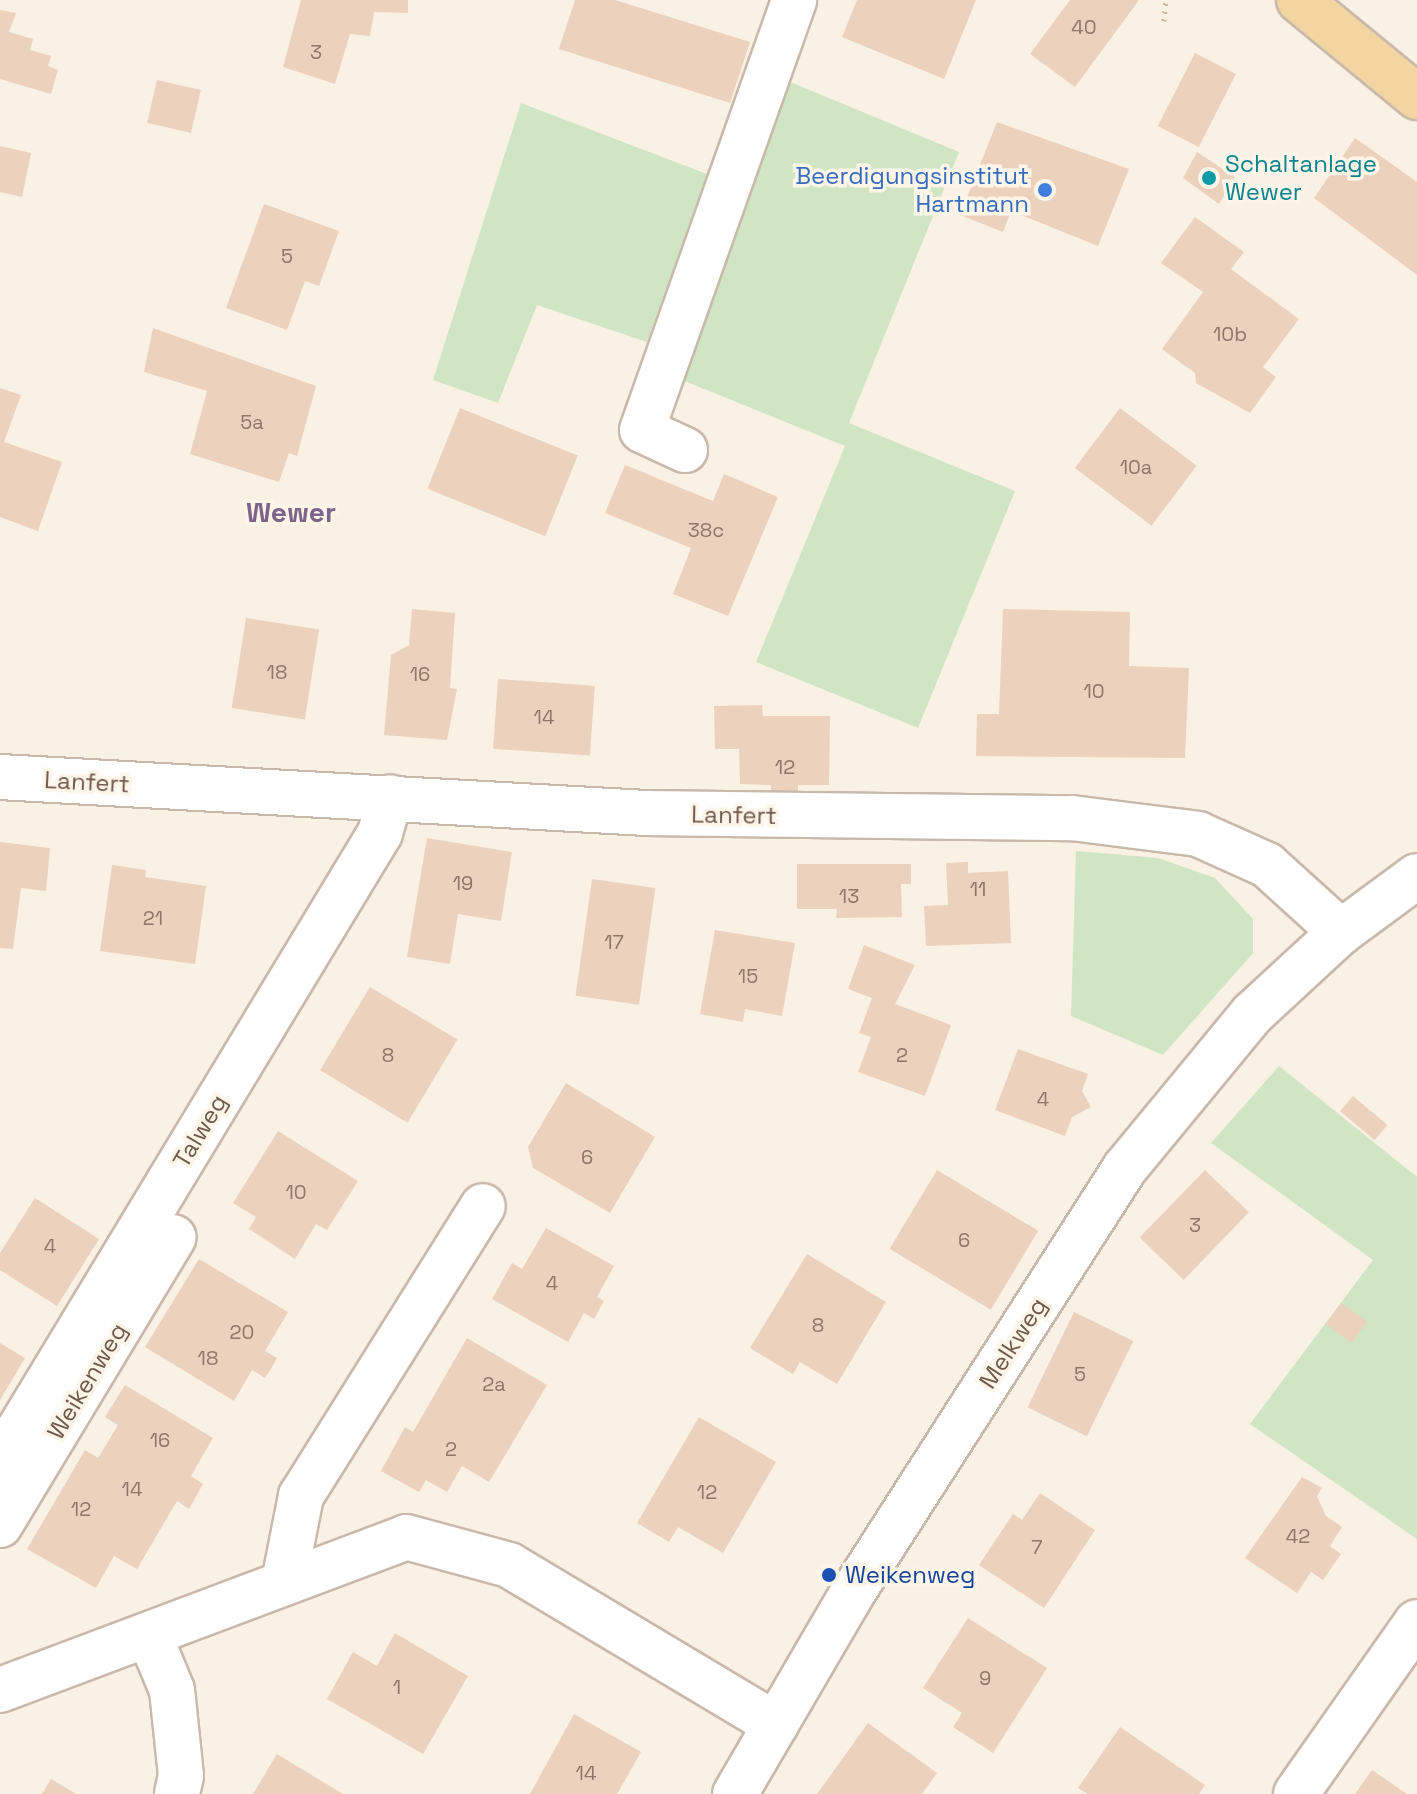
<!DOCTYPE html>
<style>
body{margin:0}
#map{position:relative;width:1417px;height:1794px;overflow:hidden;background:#f9f1e3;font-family:"Space Grotesk",sans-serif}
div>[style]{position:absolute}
.green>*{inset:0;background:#d0e5c3}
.building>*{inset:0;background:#ecd1bd;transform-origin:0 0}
.path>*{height:5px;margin-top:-2.5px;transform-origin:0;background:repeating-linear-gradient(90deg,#d0b4a1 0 2px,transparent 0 8px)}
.roads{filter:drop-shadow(2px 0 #c9b9ab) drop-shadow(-2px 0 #c9b9ab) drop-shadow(0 2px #c9b9ab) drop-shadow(0 -2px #c9b9ab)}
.minor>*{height:44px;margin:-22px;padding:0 22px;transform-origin:22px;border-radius:22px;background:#fff}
.major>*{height:44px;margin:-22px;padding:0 22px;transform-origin:22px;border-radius:22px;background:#f2d5a1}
.dots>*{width:22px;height:22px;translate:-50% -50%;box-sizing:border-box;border:4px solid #fdf5e8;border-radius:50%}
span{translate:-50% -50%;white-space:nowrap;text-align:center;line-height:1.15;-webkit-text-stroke:7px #fdf5e8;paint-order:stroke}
.number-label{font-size:20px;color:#8e7768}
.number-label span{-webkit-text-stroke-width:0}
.culture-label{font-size:24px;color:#0d838f}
.left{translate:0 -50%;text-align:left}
.shop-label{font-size:24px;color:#366cbe}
.right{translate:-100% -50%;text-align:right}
.street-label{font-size:24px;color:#6f594c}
.transit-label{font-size:24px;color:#164399}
.quarter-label{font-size:28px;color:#7e648b;font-weight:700}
</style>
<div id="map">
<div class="green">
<i style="clip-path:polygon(788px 81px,959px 152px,849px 423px,1015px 491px,918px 728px,756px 662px,845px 446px,682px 380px)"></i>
<i style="clip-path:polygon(521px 103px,707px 174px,647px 342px,537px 305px,498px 403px,433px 380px)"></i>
<i style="clip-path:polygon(1076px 851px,1158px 858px,1215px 878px,1253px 919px,1253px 953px,1163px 1055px,1071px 1016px)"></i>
<i style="clip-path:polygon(1279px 1066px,1417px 1177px,1417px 1539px,1250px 1424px,1373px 1260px,1211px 1143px)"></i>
</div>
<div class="building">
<i style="clip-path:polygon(301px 0,408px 0,408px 13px,374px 12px,370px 36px,350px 34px,335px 84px,283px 67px)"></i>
<i style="clip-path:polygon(575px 0,615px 0,750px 42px,730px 103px,559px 49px)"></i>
<i style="clip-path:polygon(857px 0,976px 0,944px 79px,842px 37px)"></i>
<i style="clip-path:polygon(1070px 0,1139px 0,1075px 87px,1030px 54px)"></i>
<i style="clip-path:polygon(0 10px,16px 13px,9px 32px,33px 39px,30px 50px,51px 56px,48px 66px,58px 70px,51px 94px,0 79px)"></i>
<i style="left:1195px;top:53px;width:46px;height:82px;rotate:27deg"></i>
<i style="left:157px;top:80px;width:45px;height:44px;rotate:13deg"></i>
<i style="clip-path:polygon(997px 122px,1129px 169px,1098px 246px,1011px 211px,1003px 232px,960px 215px)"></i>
<i style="clip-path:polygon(1355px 138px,1417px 182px,1417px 275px,1314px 198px)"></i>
<i style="clip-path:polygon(0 146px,31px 153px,22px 197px,0 192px)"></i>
<i style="clip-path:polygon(1197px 152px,1235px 177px,1219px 204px,1183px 178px)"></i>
<i style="clip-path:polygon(264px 204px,339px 231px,319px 286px,305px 281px,287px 330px,226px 308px)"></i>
<i style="clip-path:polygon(1195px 217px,1244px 252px,1231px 269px,1299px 319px,1263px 367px,1276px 377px,1250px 413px,1196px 383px,1195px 373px,1162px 349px,1203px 292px,1161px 263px)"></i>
<i style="clip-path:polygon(153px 328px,316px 386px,297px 456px,289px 453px,279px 482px,190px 454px,207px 391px,144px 372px)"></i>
<i style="clip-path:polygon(0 388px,21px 395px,4px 442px,62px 462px,38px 531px,0 517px)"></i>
<i style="left:460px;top:408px;width:127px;height:87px;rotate:22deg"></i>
<i style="left:1120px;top:408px;width:96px;height:75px;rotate:37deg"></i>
<i style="clip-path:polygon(625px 465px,713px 501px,724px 474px,778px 497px,728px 616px,673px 594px,691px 548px,605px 513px)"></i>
<i style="clip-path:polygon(412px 609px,455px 613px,450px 688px,457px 689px,447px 740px,384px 735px,391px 655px,409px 645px)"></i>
<i style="clip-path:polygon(1003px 609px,1130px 612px,1129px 666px,1189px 668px,1185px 758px,976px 756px,977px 714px,999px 714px)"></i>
<i style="left:246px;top:618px;width:74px;height:91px;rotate:9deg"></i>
<i style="left:498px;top:679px;width:97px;height:70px;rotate:4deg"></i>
<i style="clip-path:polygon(762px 705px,763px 716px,830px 716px,829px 785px,798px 785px,798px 798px,771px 797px,771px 785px,740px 784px,739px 749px,715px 749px,714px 706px)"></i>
<i style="clip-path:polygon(427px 838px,512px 852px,501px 921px,458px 914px,450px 964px,407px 957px)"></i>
<i style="clip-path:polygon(0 842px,50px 848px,46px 891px,21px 888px,13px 949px,0 948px)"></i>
<i style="clip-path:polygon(968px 862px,968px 873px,1008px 871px,1011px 943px,926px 946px,924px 906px,948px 905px,946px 863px)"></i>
<i style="clip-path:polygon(797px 864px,911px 864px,911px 884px,901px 884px,902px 917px,836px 918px,837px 909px,797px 909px)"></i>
<i style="clip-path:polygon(112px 865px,146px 870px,145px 877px,206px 886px,195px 964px,100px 951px)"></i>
<i style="left:592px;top:879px;width:64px;height:118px;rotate:8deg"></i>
<i style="clip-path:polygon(715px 930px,795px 943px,782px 1016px,745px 1009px,743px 1022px,700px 1014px)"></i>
<i style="clip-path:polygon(864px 945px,915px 965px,895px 1004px,951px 1025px,925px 1096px,858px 1072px,871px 1037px,859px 1033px,872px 998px,848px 989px)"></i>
<i style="left:370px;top:987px;width:102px;height:97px;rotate:31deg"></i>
<i style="clip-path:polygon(1018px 1049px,1088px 1074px,1082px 1091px,1091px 1107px,1072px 1117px,1065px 1136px,995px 1110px)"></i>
<i style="clip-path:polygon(566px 1083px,655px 1137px,610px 1213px,533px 1168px,528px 1147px)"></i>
<i style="left:1353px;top:1096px;width:45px;height:20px;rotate:40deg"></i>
<i style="clip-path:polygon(278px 1131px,358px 1181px,327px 1230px,316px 1224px,295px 1259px,249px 1229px,256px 1217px,233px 1203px)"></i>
<i style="left:937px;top:1170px;width:118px;height:92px;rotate:31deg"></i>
<i style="left:1205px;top:1170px;width:61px;height:94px;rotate:44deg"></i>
<i style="clip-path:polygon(35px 1198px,99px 1239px,57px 1306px,0 1270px,0 1253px)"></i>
<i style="clip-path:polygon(546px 1228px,614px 1266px,597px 1297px,604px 1301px,594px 1319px,584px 1313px,568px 1342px,492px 1299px,512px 1263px,522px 1269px)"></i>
<i style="clip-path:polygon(807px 1254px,886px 1302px,837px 1384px,800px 1362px,793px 1374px,750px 1348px)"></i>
<i style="clip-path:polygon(199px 1259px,288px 1312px,265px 1351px,277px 1358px,271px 1369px,265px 1378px,252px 1370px,234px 1401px,145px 1347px)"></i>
<i style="left:1341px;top:1303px;width:32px;height:26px;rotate:36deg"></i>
<i style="left:1074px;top:1312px;width:66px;height:106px;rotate:26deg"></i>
<i style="clip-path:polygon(467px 1338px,547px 1385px,489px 1482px,462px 1466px,447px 1492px,426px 1480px,419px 1492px,381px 1471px,405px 1427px,413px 1432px)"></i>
<i style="clip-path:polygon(0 1343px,25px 1358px,0 1400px)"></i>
<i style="clip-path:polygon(125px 1385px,213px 1438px,191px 1476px,203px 1484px,189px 1509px,177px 1501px,137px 1569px,114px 1556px,96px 1588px,27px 1549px,85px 1450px,98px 1458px,118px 1425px,105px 1417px)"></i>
<i style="clip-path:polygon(699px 1417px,776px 1462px,723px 1553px,678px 1527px,669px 1542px,637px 1523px)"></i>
<i style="clip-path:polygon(1302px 1477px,1322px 1488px,1317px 1496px,1326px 1516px,1342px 1527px,1330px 1546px,1341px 1554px,1323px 1580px,1311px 1572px,1297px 1593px,1245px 1558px)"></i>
<i style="clip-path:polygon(1040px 1493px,1095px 1530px,1044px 1608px,979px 1565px,1013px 1514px,1022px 1520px)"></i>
<i style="clip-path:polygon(968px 1618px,1047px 1668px,993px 1753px,953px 1727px,962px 1713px,923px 1688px)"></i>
<i style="clip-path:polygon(395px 1633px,468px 1676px,423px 1754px,327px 1699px,353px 1652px,377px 1666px)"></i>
<i style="clip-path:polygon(574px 1714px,641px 1752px,617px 1794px,530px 1794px)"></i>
<i style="clip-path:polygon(868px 1723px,937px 1773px,922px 1794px,817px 1794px)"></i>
<i style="clip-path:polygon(1120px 1727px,1205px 1785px,1199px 1794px,1088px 1794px,1078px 1788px)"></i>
<i style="clip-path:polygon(277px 1754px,343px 1794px,253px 1794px)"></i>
<i style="clip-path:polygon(1372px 1770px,1407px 1794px,1355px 1794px)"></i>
<i style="clip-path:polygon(51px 1779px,76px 1794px,42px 1794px)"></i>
</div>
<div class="path">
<i style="left:1164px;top:21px;width:21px;rotate:-85deg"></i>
</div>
<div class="roads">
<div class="minor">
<i style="left:685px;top:450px;width:47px;rotate:-155.1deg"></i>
<i style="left:642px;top:430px;width:456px;rotate:-70.5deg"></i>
<i style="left:0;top:777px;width:646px;rotate:3.19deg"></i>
<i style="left:645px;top:813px;width:427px;rotate:0.7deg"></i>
<i style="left:1072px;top:818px;width:127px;rotate:7.2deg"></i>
<i style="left:1198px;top:834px;width:76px;rotate:24.2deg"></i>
<i style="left:1267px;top:865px;width:100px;rotate:42.2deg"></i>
<i style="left:0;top:1461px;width:734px;rotate:-58.82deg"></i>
<i style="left:380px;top:833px;width:37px;rotate:-74deg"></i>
<i style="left:0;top:1525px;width:336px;rotate:-58.9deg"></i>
<i style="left:285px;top:1577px;width:83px;rotate:-78.8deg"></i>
<i style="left:301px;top:1496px;width:342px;rotate:-57.9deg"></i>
<i style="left:150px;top:1637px;width:57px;rotate:67.5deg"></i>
<i style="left:172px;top:1690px;width:86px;rotate:84deg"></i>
<i style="left:181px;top:1776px;width:18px;rotate:103deg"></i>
<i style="left:0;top:1690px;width:434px;rotate:-20.6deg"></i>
<i style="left:406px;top:1537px;width:107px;rotate:15.2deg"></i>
<i style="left:509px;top:1565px;width:311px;rotate:30.9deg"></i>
<i style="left:735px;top:1794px;width:234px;rotate:-59.7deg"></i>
<i style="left:853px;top:1592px;width:504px;rotate:-57.32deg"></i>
<i style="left:1125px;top:1168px;width:200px;rotate:-50.5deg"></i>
<i style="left:1252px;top:1014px;width:121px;rotate:-42.7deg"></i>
<i style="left:1341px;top:932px;width:94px;rotate:-36.4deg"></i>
<i style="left:1296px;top:1794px;width:210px;rotate:-54.9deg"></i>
</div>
<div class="major">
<i style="left:1299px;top:0;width:153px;rotate:39.4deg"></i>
</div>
</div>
<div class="dots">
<i style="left:1209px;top:178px;background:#0f9aa8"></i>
<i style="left:1045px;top:190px;background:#3f7fe0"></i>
<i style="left:829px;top:1575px;background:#1a4fb4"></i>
</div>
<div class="number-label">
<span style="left:1084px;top:27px">40</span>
<span style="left:316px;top:52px">3</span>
<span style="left:287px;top:256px">5</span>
<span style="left:1230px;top:334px">10b</span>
<span style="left:252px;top:422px">5a</span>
<span style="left:1136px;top:467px">10a</span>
<span style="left:706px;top:530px">38c</span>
<span style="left:277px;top:672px">18</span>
<span style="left:420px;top:674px">16</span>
<span style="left:1094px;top:691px">10</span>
<span style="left:544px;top:717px">14</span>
<span style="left:785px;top:767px">12</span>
<span style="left:463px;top:883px">19</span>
<span style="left:978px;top:889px">11</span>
<span style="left:849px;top:896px">13</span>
<span style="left:153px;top:918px">21</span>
<span style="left:614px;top:942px">17</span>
<span style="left:748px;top:976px">15</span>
<span style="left:388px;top:1055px">8</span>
<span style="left:902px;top:1055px">2</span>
<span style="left:1043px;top:1099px">4</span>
<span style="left:587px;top:1157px">6</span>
<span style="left:296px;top:1192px">10</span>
<span style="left:1195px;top:1225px">3</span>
<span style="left:964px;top:1240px">6</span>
<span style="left:50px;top:1246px">4</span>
<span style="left:552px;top:1283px">4</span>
<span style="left:818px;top:1325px">8</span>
<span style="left:242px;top:1332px">20</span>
<span style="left:208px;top:1358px">18</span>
<span style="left:1080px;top:1374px">5</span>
<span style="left:494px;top:1384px">2a</span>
<span style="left:160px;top:1440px">16</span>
<span style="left:451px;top:1449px">2</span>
<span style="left:132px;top:1489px">14</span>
<span style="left:707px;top:1492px">12</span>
<span style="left:81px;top:1509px">12</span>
<span style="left:1298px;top:1536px">42</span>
<span style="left:1037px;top:1547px">7</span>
<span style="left:985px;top:1678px">9</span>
<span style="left:397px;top:1687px">1</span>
<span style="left:586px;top:1773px">14</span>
</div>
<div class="culture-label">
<span class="left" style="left:1225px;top:178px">Schaltanlage<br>Wewer</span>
</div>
<div class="shop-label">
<span class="right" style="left:1029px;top:190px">Beerdigungsinstitut<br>Hartmann</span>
</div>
<div class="street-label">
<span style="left:87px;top:782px;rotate:3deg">Lanfert</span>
<span style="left:734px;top:815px;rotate:1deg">Lanfert</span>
<span style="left:200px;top:1131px;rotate:-59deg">Talweg</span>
<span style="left:1013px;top:1343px;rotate:-57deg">Melkweg</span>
<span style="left:87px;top:1381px;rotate:-59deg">Weikenweg</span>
</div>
<div class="transit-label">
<span class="left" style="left:845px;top:1575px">Weikenweg</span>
</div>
<div class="quarter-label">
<span style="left:291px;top:512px">Wewer</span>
</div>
</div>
